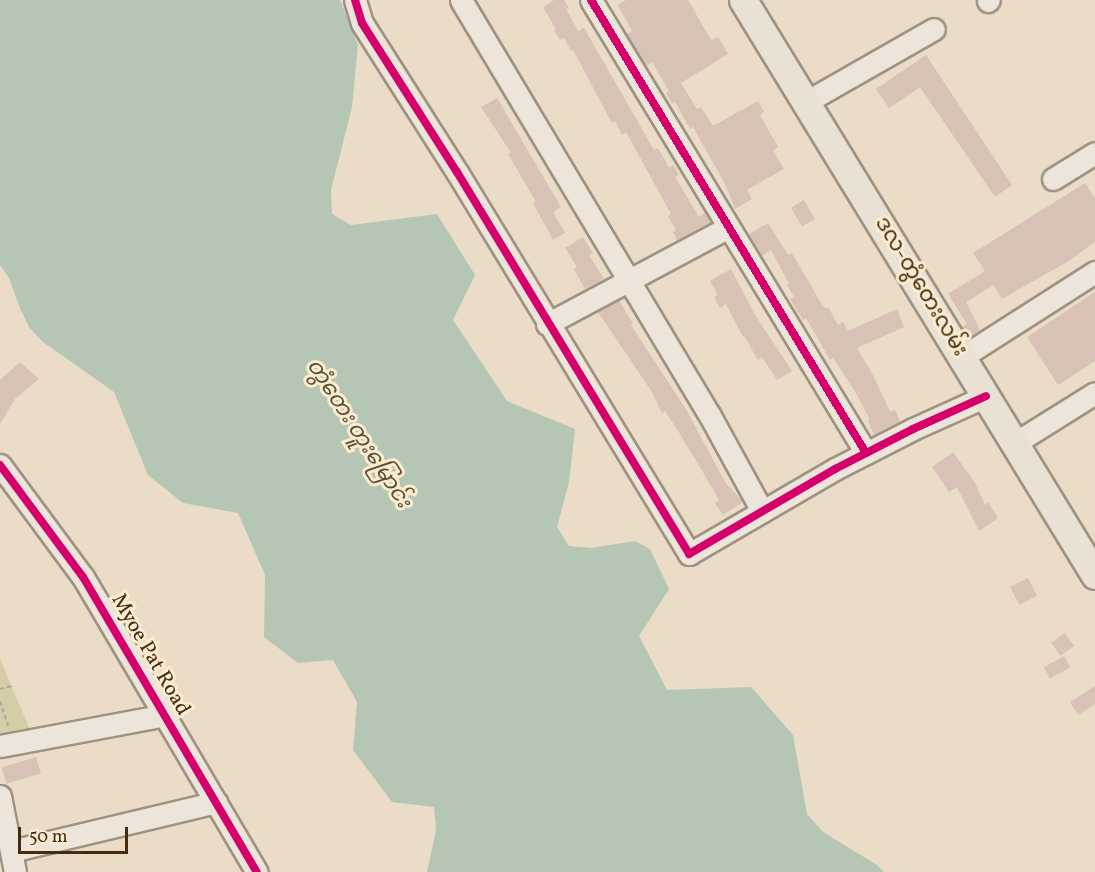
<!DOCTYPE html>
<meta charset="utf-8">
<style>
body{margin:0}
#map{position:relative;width:1095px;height:872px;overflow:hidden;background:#eadcc6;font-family:Vollkorn,"Noto Sans Myanmar",serif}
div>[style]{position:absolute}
.green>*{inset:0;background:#d4cda6}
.water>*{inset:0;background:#b5c6b5}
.building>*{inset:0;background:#d7c2b5;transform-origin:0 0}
.path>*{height:2px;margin-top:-1px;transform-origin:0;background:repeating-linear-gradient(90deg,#aea69a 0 4.5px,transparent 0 7.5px)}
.roads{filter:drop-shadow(2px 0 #9e9383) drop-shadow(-2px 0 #9e9383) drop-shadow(0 2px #9e9383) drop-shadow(0 -2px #9e9383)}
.minor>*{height:21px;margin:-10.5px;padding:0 10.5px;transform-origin:10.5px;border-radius:10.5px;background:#ede5da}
.major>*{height:27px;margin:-13.5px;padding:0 13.5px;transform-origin:13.5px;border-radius:13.5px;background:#e9e1d4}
.cycleway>*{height:8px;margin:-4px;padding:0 4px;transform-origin:4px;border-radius:4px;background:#d6006c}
span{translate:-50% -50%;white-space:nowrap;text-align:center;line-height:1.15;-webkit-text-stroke:6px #fbebd0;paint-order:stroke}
.street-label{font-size:21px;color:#452b10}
.water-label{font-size:22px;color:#5b5038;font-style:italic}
.scale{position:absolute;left:18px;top:827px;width:110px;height:27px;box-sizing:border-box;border:3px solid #452b10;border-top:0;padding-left:8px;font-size:18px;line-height:21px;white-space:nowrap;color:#452b10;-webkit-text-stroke:4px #fbebd0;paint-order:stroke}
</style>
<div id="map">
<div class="green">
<i style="clip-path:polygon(0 659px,31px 732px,0 738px)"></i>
</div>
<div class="water">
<i style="clip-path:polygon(0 0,340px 0,358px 45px,352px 107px,331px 190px,332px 214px,351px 225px,437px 214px,475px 275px,453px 320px,507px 401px,575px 429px,569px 482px,557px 527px,569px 546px,591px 548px,635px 541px,650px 549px,669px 589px,639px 636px,667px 690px,751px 687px,793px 735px,807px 814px,823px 832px,877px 865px,884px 872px,427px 872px,436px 830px,434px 807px,392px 802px,353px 750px,357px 702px,333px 660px,298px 663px,264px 637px,265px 575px,238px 513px,183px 503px,148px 475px,114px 392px,43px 342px,29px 327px,20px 308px,9px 278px,0 265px)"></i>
</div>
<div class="building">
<i style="clip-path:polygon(554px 0,564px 0,569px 8px,566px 9px,578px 31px,584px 28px,654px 150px,658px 148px,669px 168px,673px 165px,679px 175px,675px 177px,699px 217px,705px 213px,711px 222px,677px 240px,673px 232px,676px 230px,668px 216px,671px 214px,626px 132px,622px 135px,615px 121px,612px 123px,573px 50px,571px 51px,564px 38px,560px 40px,554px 30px,556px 29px,543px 7px)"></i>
<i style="clip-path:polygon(626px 0,688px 0,711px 40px,718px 37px,728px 54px,681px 83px,697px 109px,701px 107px,713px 126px,758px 101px,764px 112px,760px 115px,778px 147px,773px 150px,784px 169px,747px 190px,752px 199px,735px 209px,725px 184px,693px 127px,690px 129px,675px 102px,672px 104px,666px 93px,669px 91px,652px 62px,646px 66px,627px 34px,632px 31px,618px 5px)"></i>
<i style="clip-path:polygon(926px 55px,1012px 185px,995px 197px,920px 87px,889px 108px,876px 89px)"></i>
<i style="clip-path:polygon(497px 98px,561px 207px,553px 212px,565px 233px,553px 240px,533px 203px,536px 202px,508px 154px,511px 153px,481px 107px)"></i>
<i style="clip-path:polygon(1085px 183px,1095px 199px,1095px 242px,1067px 262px,1002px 299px,994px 285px,966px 302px,980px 330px,968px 338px,962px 327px,967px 324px,948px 294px,985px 271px,973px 253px)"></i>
<i style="left:804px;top:200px;width:22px;height:15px;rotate:60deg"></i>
<i style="clip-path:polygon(768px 223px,788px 255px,792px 253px,821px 303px,826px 309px,828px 307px,838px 325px,843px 322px,848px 331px,897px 309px,904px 327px,857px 348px,874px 377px,890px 412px,895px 410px,900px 421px,874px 435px,868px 421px,870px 420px,856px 393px,833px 358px,830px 360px,806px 318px,803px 320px,790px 299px,794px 297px,787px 285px,789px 284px,771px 250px,761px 256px,749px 234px)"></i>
<i style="clip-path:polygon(583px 237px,593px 253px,589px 255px,604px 279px,585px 289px,574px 269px,577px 267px,565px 248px)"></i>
<i style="clip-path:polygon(731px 269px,755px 315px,792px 371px,777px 380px,762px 357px,758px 360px,744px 336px,743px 337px,726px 304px,720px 308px,714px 297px,718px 295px,710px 281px)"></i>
<i style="clip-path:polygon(1095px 292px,1095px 361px,1058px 385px,1027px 337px)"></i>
<i style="clip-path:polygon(619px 300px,633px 324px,631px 325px,687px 411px,725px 482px,743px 502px,723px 515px,715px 503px,719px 501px,713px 489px,680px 434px,665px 411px,662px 413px,652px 392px,598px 312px)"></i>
<i style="clip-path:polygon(20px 362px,39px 379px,15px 399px,0 424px,0 380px)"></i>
<i style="clip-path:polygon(953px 452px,975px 483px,985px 505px,988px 502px,998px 518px,979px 531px,957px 487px,949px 492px,932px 467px)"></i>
<i style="left:1028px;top:578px;width:20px;height:20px;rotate:63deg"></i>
<i style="left:1065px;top:633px;width:16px;height:17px;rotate:55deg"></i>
<i style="left:1064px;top:656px;width:13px;height:23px;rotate:61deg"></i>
<i style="clip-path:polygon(1095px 686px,1095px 704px,1078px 715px,1070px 702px)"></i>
<i style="left:36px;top:757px;width:17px;height:36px;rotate:73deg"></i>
</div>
<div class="path">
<i style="left:0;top:689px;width:12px;rotate:-14deg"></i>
<i style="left:0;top:701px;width:26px;rotate:72deg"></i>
</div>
<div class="roads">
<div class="minor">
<i style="left:355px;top:0;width:24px;rotate:73deg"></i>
<i style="left:362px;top:23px;width:177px;rotate:57.5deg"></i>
<i style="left:457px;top:172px;width:447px;rotate:58.7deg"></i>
<i style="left:689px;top:554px;width:169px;rotate:-30.2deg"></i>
<i style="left:835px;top:469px;width:88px;rotate:-27.1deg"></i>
<i style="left:913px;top:429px;width:80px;rotate:-24.3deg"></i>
<i style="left:461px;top:0;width:483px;rotate:59.1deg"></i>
<i style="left:709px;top:414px;width:111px;rotate:61.3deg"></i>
<i style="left:591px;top:0;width:530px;rotate:58.74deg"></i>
<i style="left:988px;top:1px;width:1px;rotate:-45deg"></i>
<i style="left:806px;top:102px;width:147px;rotate:-29.7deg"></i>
<i style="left:1053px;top:179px;width:49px;rotate:-31.8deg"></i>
<i style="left:547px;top:324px;width:206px;rotate:-28.1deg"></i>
<i style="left:962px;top:357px;width:158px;rotate:-32.6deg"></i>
<i style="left:1015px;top:443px;width:94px;rotate:-32deg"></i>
<i style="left:0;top:465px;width:139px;rotate:53.5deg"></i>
<i style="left:83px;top:577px;width:342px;rotate:59.5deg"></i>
<i style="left:0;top:746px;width:168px;rotate:-10.6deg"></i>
<i style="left:0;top:796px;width:77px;rotate:78.8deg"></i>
<i style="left:11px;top:851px;width:211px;rotate:-13.4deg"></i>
</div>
<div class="major">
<i style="left:743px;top:0;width:674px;rotate:58.53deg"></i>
</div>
</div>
<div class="cycleway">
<i style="left:355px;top:0;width:24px;rotate:73deg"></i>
<i style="left:362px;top:23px;width:177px;rotate:57.5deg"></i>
<i style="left:457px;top:172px;width:447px;rotate:58.7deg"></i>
<i style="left:689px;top:554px;width:169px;rotate:-30.2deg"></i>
<i style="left:835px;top:469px;width:88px;rotate:-27.1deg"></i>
<i style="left:913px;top:429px;width:80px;rotate:-24.3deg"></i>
<i style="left:591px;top:0;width:530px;rotate:58.74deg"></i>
<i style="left:0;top:465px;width:139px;rotate:53.5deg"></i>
<i style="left:83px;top:577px;width:342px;rotate:59.5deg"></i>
</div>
<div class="street-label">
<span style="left:920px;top:287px;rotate:59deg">ဒလ-တွံတေးလမ်း</span>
<span style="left:150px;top:655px;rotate:60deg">Myoe Pat Road</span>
</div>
<div class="water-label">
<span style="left:358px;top:434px;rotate:57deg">တွံတေး တူးမြောင်း</span>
</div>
<div class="scale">50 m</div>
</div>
